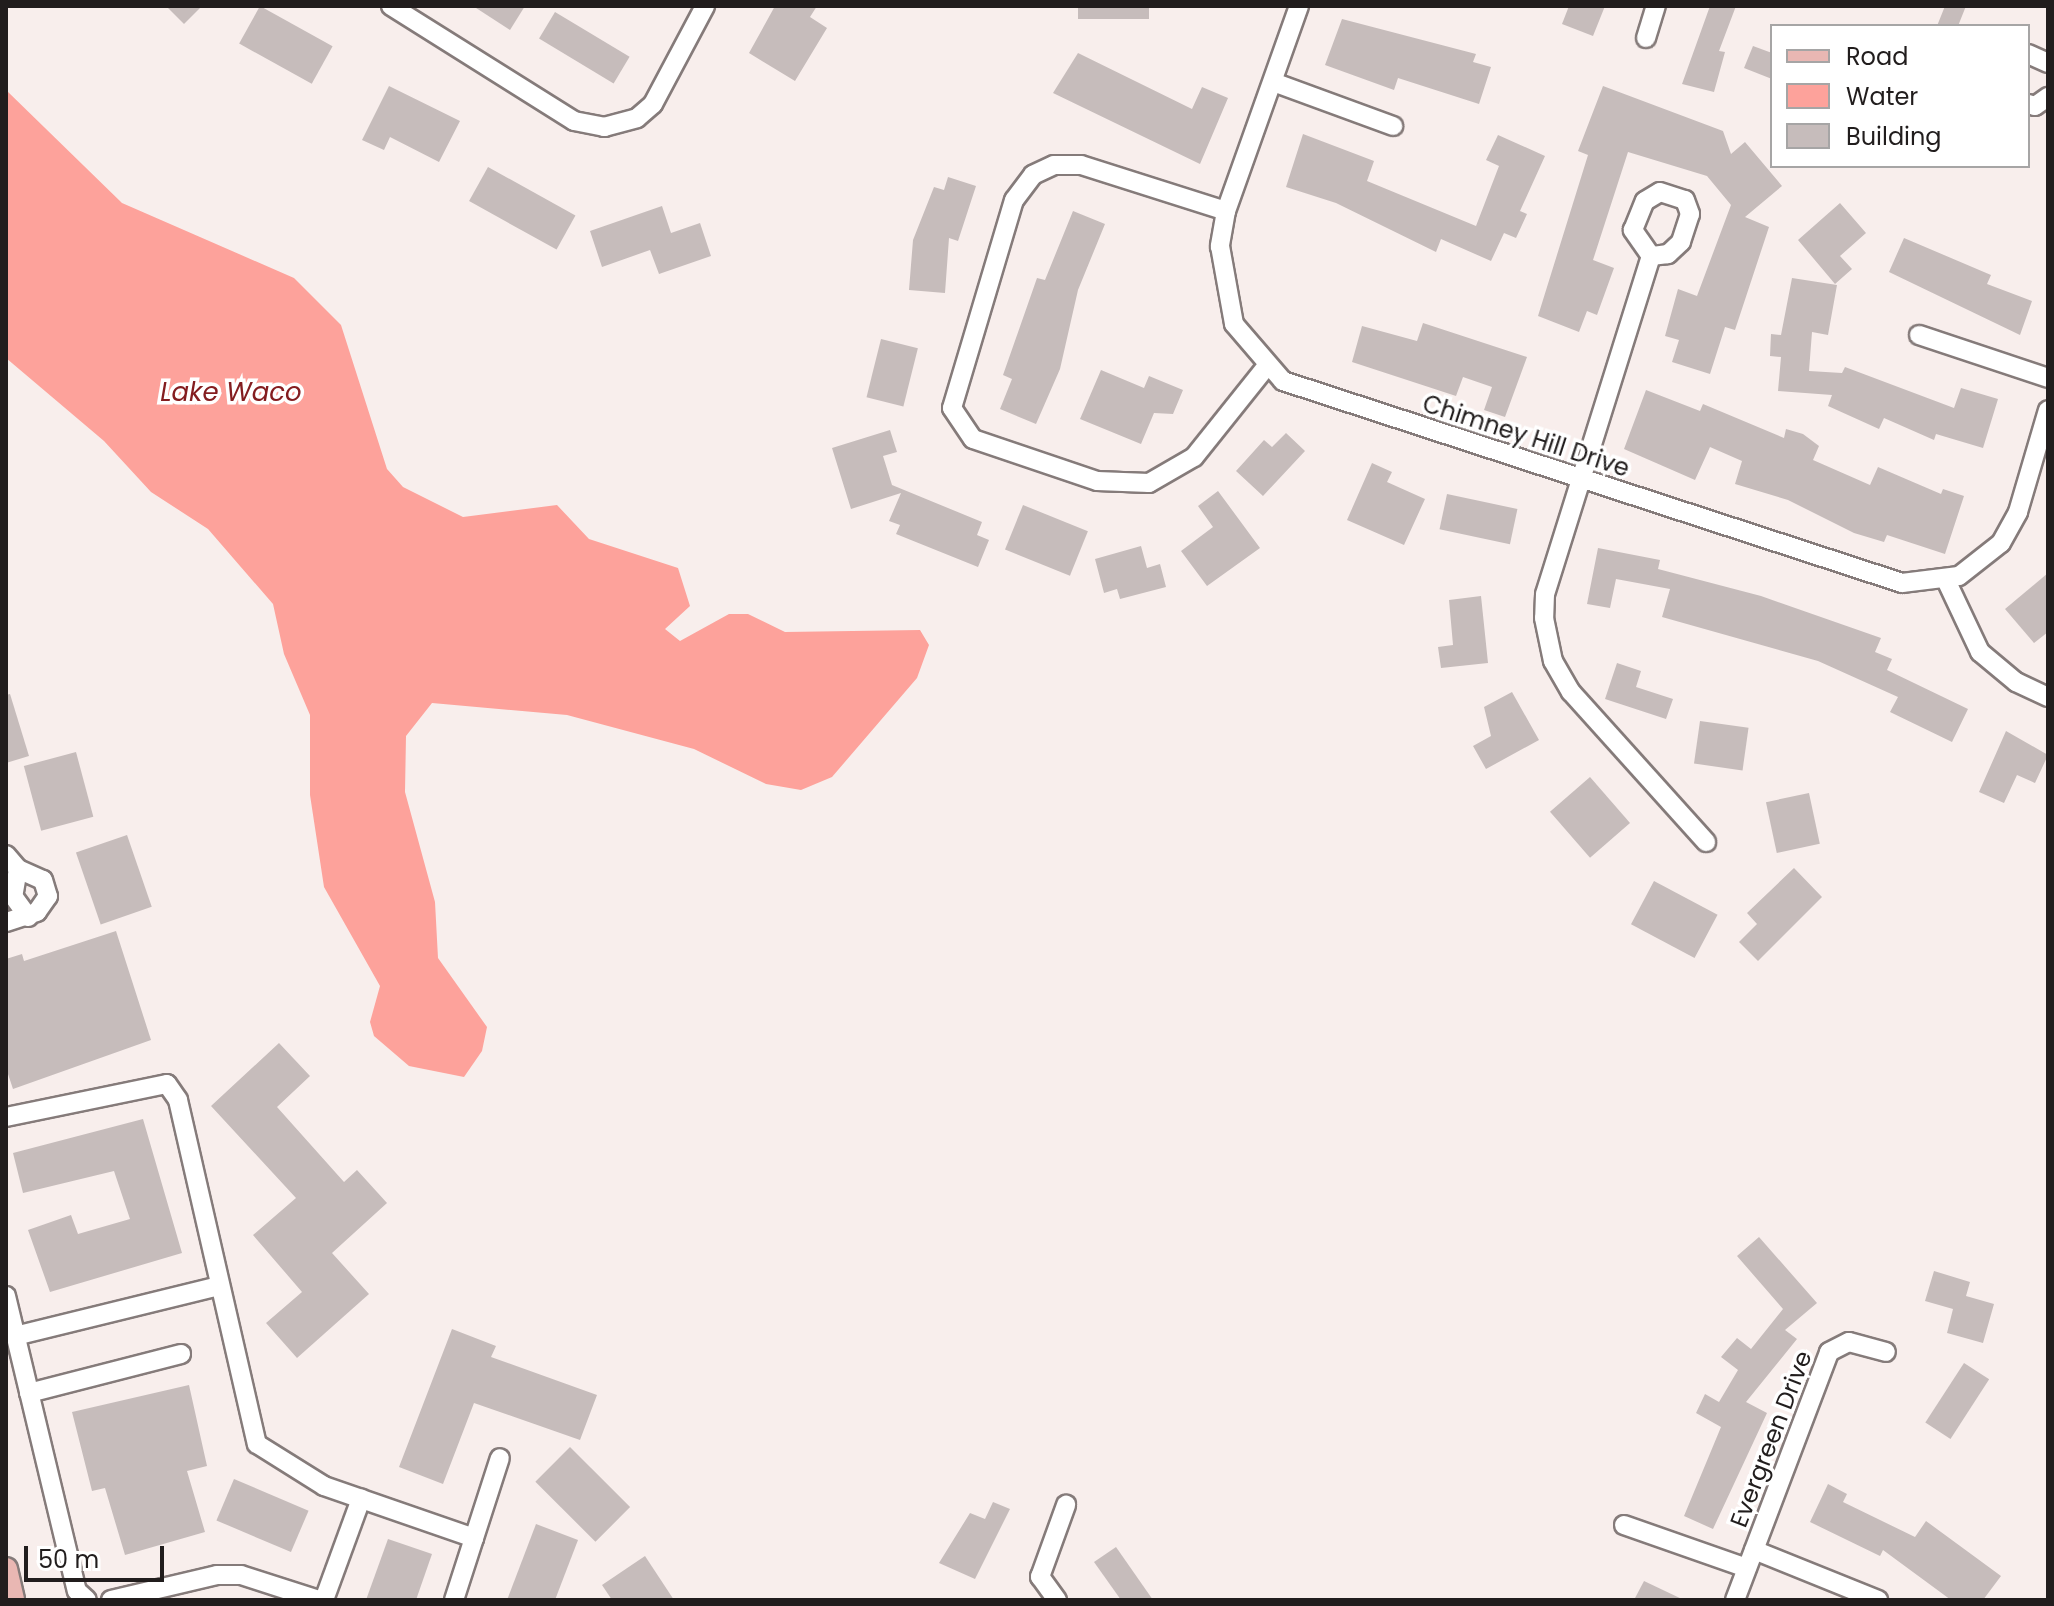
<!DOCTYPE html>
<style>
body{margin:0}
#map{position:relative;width:2054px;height:1606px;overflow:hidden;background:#f8eeec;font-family:Poppins,sans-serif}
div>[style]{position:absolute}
.water>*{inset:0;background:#fda29b}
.building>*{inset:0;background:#c6bcbb;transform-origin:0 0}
.roads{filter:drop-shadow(2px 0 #857b7a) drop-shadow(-2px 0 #857b7a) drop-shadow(0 2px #857b7a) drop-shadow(0 -2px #857b7a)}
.minor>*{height:18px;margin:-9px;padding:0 9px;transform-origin:9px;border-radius:9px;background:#fff}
.major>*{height:22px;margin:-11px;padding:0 11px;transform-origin:11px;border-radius:11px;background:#e9b7b3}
span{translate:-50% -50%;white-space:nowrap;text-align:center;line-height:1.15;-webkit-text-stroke:7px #fff;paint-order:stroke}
.street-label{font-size:24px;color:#211d1d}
.water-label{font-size:26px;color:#841d20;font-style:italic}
.frame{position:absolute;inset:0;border:8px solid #211d1d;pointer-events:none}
.legend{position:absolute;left:1770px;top:24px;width:260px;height:144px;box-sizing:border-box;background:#fff;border:2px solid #a6a5a5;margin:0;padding:10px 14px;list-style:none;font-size:24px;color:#211d1d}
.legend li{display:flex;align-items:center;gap:16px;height:40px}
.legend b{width:40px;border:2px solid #a6a5a5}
.scale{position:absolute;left:24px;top:1546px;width:140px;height:36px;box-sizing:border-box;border:4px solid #211d1d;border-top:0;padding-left:10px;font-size:24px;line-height:28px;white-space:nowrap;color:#211d1d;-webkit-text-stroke:6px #fff;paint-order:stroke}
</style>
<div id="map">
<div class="water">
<i style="clip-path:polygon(6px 90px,122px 203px,294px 278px,341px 325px,387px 469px,403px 487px,463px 517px,557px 505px,589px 539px,678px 568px,690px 606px,665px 629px,680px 641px,729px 614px,748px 614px,785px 632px,920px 630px,929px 645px,917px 678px,832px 777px,801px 790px,766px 784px,694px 749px,567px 715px,432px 703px,406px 736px,405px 792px,435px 902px,438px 958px,487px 1027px,482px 1051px,464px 1077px,409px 1066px,374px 1036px,370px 1022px,380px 986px,324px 887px,310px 795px,310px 715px,284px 654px,273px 604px,208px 529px,151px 492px,104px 441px,6px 358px)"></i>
</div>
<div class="building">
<i style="clip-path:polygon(166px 6px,202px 6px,184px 24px)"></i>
<i style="left:260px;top:6px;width:83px;height:43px;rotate:29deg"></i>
<i style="clip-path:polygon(473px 6px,525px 6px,510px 30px)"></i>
<i style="clip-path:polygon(775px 6px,817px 6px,810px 17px,827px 28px,795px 81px,749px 53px)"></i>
<i style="left:1078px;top:6px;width:71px;height:13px"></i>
<i style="clip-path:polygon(1569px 6px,1605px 6px,1593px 36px,1562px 24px)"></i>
<i style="clip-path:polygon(1710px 6px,1736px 6px,1719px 51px,1725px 52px,1714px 92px,1682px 84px)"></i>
<i style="clip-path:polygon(1945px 6px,1966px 6px,1958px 26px,1937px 26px)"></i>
<i style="left:555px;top:12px;width:87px;height:31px;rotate:31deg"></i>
<i style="clip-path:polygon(1342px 19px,1476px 54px,1473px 62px,1491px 67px,1479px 104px,1398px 78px,1394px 90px,1325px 65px)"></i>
<i style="clip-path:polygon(1753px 46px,1772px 53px,1772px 79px,1744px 68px)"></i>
<i style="clip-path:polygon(1078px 53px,1192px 109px,1202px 87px,1228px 98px,1200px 164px,1053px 93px)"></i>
<i style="clip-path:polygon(389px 86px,460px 121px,439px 162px,390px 137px,384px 150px,362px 140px)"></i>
<i style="clip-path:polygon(1603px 86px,1723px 131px,1731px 154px,1745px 142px,1782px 186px,1745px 217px,1769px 227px,1735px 330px,1725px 327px,1710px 374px,1672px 362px,1679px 340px,1665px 336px,1678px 289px,1697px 296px,1731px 205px,1707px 176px,1628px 152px,1593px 260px,1614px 268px,1597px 315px,1587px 311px,1579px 332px,1538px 316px,1588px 155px,1578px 151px)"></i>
<i style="clip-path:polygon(1303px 134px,1374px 161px,1367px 181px,1476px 226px,1499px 166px,1486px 160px,1498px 135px,1545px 156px,1520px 211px,1527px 214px,1516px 238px,1504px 233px,1491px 261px,1441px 239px,1436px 252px,1336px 203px,1286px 187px)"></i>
<i style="left:488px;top:167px;width:100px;height:39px;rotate:29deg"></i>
<i style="clip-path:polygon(948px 177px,976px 186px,958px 241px,949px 238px,945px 293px,909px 290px,913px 240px,934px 187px,944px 190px)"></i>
<i style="clip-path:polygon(1840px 203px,1866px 233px,1840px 256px,1852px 269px,1835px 284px,1798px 240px)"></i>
<i style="clip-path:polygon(662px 206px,671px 233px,700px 223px,711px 256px,659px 274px,650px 250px,602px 267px,590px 231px)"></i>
<i style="clip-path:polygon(1073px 211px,1105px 224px,1078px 290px,1060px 369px,1036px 424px,1000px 409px,1012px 379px,1003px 375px,1037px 278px,1045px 280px)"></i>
<i style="clip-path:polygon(1904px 238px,1991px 275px,1987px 284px,2032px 301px,2020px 335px,1889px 272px)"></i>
<i style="clip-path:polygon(1792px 278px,1837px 285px,1828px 335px,1812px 332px,1809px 371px,1842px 373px,1845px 367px,1954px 408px,1961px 388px,1998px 399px,1983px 448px,1936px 434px,1934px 440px,1884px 418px,1879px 429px,1828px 406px,1832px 395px,1778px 391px,1781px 357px,1770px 356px,1771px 334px,1781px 335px)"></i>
<i style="clip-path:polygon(1423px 323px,1527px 357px,1505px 417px,1484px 410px,1492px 387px,1463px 377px,1456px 396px,1352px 362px,1362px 326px,1417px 341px)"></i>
<i style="left:881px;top:339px;width:38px;height:60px;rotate:14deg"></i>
<i style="clip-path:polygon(1101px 370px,1144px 388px,1149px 376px,1183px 390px,1173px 414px,1154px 413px,1141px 444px,1080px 419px)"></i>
<i style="clip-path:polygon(1646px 390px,1700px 411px,1703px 404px,1784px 438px,1786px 429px,1803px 434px,1819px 446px,1813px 460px,1870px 485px,1878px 467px,1941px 494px,1943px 489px,1964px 496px,1945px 554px,1887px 535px,1884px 542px,1854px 533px,1788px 500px,1735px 484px,1742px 461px,1710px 447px,1695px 480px,1624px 449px)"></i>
<i style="clip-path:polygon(890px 430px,897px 452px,883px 456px,892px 485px,982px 522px,977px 535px,989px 540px,978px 567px,896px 534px,900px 525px,889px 521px,901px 493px,851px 509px,832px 448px)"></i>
<i style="clip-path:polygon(1286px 433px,1305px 451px,1263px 496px,1236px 471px,1264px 440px,1272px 447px)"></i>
<i style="clip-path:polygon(1372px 463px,1392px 472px,1387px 482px,1425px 499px,1404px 545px,1347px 520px)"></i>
<i style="clip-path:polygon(1218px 491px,1260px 548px,1207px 586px,1181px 551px,1213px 527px,1198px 506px)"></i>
<i style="left:1447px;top:494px;width:72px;height:36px;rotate:12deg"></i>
<i style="left:1023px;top:505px;width:70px;height:48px;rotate:22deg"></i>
<i style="clip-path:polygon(1141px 546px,1147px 568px,1160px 564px,1166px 587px,1120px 599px,1117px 589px,1104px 593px,1095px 559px)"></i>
<i style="clip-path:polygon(1598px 548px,1660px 560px,1658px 569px,1761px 596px,1881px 638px,1875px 652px,1892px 659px,1887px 670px,1968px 709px,1952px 742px,1890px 712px,1898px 697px,1818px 661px,1662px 617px,1670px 589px,1616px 579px,1610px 608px,1587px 604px)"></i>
<i style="clip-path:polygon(2048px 573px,2048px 632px,2034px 643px,2005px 609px)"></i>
<i style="clip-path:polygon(1481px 596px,1488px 663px,1441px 668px,1438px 647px,1453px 645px,1449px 600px)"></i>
<i style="clip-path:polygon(1617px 663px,1641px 671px,1636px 687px,1673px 699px,1666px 719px,1605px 699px)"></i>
<i style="clip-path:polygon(1512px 692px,1539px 740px,1486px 769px,1473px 746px,1491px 736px,1484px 707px)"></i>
<i style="clip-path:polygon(10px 694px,29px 756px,6px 763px,6px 695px)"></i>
<i style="left:1700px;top:721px;width:49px;height:43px;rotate:8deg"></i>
<i style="clip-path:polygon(2006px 731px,2048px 755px,2035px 783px,2017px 775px,2004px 803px,1979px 792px)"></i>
<i style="left:76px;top:752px;width:67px;height:54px;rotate:75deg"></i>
<i style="left:1590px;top:777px;width:61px;height:53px;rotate:49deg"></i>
<i style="left:1809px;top:793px;width:52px;height:44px;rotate:78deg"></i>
<i style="left:127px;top:835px;width:76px;height:54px;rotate:71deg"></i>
<i style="clip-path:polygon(1794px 868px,1822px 897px,1758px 961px,1739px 942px,1757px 924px,1747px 913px)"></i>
<i style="left:1654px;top:881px;width:72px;height:49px;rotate:28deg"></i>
<i style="clip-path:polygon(116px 931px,151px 1040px,13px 1089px,6px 1068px,6px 959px,22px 954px,24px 961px)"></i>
<i style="clip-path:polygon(279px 1043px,310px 1076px,277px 1107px,344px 1182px,357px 1170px,387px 1203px,332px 1253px,369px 1294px,297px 1358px,266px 1323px,302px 1292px,253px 1235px,296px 1198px,211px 1106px)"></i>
<i style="clip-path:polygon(143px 1119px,182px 1253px,50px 1292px,28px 1230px,71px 1215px,78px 1234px,130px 1219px,114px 1171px,23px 1193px,13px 1153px)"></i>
<i style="clip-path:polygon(1759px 1237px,1817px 1303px,1785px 1330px,1797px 1339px,1746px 1402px,1767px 1413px,1713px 1529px,1684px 1516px,1721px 1427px,1696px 1413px,1705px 1394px,1719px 1402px,1738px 1370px,1721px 1357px,1737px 1338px,1751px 1349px,1783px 1309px,1737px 1256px)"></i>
<i style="clip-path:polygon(1934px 1271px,1970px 1282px,1966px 1296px,1994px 1304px,1983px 1343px,1947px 1333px,1953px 1309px,1925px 1301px)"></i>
<i style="clip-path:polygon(452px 1329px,496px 1346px,491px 1357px,597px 1395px,580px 1440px,474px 1403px,443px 1484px,399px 1467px)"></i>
<i style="left:1964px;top:1363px;width:30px;height:71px;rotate:33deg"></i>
<i style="clip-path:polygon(189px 1385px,207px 1466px,187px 1471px,205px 1532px,125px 1555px,105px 1488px,92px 1491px,72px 1412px)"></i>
<i style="left:570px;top:1447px;width:85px;height:49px;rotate:45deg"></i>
<i style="left:234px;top:1479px;width:81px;height:45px;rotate:23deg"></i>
<i style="clip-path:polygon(1828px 1484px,1847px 1494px,1843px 1502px,1915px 1537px,1926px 1521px,2001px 1576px,1983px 1600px,1951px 1600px,1883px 1550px,1880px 1556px,1810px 1522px)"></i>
<i style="clip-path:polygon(993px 1502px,1010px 1509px,975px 1579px,939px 1563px,970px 1513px,985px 1519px)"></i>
<i style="clip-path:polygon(536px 1524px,578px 1540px,555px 1600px,507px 1600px)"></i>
<i style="clip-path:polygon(388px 1539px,432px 1554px,416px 1600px,366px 1600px)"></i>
<i style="clip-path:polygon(1116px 1547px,1153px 1600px,1121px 1600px,1094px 1562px)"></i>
<i style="clip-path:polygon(645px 1556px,674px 1600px,612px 1600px,602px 1585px)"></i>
<i style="clip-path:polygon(1644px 1581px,1684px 1600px,1634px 1600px)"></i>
</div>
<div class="roads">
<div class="minor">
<i style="left:391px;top:6px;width:216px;rotate:32.1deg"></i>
<i style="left:574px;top:121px;width:31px;rotate:11deg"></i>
<i style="left:604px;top:127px;width:34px;rotate:-15deg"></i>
<i style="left:637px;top:118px;width:21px;rotate:-41deg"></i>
<i style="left:653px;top:104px;width:111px;rotate:-62deg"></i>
<i style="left:1299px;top:6px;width:218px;rotate:109.6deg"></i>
<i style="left:1226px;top:211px;width:36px;rotate:100deg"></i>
<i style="left:1220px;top:246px;width:79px;rotate:79.8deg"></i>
<i style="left:1234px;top:324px;width:75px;rotate:49.3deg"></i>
<i style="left:1283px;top:381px;width:651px;rotate:18.07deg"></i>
<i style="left:1902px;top:583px;width:57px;rotate:-7deg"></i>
<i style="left:1959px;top:576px;width:53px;rotate:-38.2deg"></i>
<i style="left:2001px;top:543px;width:35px;rotate:-61deg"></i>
<i style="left:2018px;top:512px;width:106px;rotate:-73.6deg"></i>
<i style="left:1646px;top:38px;width:34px;rotate:-73deg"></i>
<i style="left:2028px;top:54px;width:22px;rotate:24deg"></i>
<i style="left:1273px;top:82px;width:128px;rotate:20.1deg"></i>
<i style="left:2028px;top:104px;width:7px;rotate:16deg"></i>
<i style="left:2035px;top:106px;width:16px;rotate:-35deg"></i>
<i style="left:1660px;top:192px;width:26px;rotate:18deg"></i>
<i style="left:1685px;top:200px;width:15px;rotate:70deg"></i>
<i style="left:1690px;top:214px;width:29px;rotate:108deg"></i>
<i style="left:1681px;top:242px;width:18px;rotate:137deg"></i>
<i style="left:1668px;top:254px;width:17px;rotate:173deg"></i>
<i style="left:1651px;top:256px;width:32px;rotate:-125deg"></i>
<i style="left:1633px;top:230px;width:31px;rotate:-68deg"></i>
<i style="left:1645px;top:201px;width:17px;rotate:-31deg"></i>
<i style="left:1226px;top:211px;width:152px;rotate:-162.4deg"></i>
<i style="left:1081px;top:165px;width:27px;rotate:180deg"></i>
<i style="left:1054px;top:165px;width:23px;rotate:155deg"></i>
<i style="left:1033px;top:175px;width:31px;rotate:127deg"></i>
<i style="left:1014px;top:200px;width:217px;rotate:106.6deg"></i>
<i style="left:952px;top:408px;width:37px;rotate:56deg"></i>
<i style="left:973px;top:439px;width:131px;rotate:18.7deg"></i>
<i style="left:1097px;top:481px;width:52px;rotate:2.2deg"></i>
<i style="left:1149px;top:483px;width:52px;rotate:-30deg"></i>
<i style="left:1194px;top:457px;width:115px;rotate:-51.3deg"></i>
<i style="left:1651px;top:256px;width:354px;rotate:107.4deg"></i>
<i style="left:1545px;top:594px;width:24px;rotate:92deg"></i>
<i style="left:1544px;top:618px;width:44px;rotate:78.2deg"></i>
<i style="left:1553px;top:661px;width:36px;rotate:60deg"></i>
<i style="left:1571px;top:692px;width:202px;rotate:48deg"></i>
<i style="left:1919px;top:335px;width:136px;rotate:18.4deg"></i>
<i style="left:1946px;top:580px;width:80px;rotate:64.7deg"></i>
<i style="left:1980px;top:652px;width:47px;rotate:39.8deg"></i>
<i style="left:2016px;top:682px;width:35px;rotate:25deg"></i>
<i style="left:6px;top:855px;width:18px;rotate:49deg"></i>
<i style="left:18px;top:869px;width:27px;rotate:24deg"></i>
<i style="left:43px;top:880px;width:17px;rotate:73deg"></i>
<i style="left:48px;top:896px;width:19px;rotate:125deg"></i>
<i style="left:37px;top:912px;width:33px;rotate:162deg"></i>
<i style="left:18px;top:869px;width:27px;rotate:100deg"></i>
<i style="left:13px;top:896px;width:26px;rotate:54deg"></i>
<i style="left:6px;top:1117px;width:164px;rotate:-11.6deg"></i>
<i style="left:167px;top:1084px;width:19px;rotate:55deg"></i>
<i style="left:178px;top:1100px;width:353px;rotate:77.1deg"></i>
<i style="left:257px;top:1444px;width:79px;rotate:32.1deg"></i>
<i style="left:324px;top:1486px;width:159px;rotate:19.1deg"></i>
<i style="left:6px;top:1296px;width:303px;rotate:76.5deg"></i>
<i style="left:77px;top:1591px;width:13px;rotate:42deg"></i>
<i style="left:15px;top:1336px;width:210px;rotate:-13.8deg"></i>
<i style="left:29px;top:1393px;width:157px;rotate:-14.4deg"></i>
<i style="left:1624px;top:1525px;width:130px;rotate:19.3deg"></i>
<i style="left:1754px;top:1550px;width:134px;rotate:22deg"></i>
<i style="left:111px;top:1600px;width:109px;rotate:-13.3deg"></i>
<i style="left:217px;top:1575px;width:24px"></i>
<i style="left:241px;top:1575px;width:82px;rotate:17.8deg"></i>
<i style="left:324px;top:1600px;width:108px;rotate:-69.9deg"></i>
<i style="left:454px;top:1600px;width:149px;rotate:-72.1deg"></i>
<i style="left:1057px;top:1600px;width:29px;rotate:-126deg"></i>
<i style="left:1040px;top:1577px;width:77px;rotate:-70.1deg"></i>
<i style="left:1735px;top:1600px;width:265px;rotate:-69.2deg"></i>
<i style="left:1829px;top:1352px;width:22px;rotate:-27deg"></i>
<i style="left:1849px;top:1342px;width:38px;rotate:15deg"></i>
</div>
<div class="major">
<i style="left:6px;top:1569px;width:32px;rotate:77deg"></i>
</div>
</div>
<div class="street-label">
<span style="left:1526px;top:436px;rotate:18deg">Chimney Hill Drive</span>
<span style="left:1771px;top:1439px;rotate:-69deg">Evergreen Drive</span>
</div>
<div class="water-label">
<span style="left:231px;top:393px">Lake Waco</span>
</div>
<div class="frame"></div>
<ul class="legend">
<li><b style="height:10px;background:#e9b7b3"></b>Road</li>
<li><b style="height:22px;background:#fda29b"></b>Water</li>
<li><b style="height:22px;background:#c6bcbb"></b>Building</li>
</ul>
<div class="scale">50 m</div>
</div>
